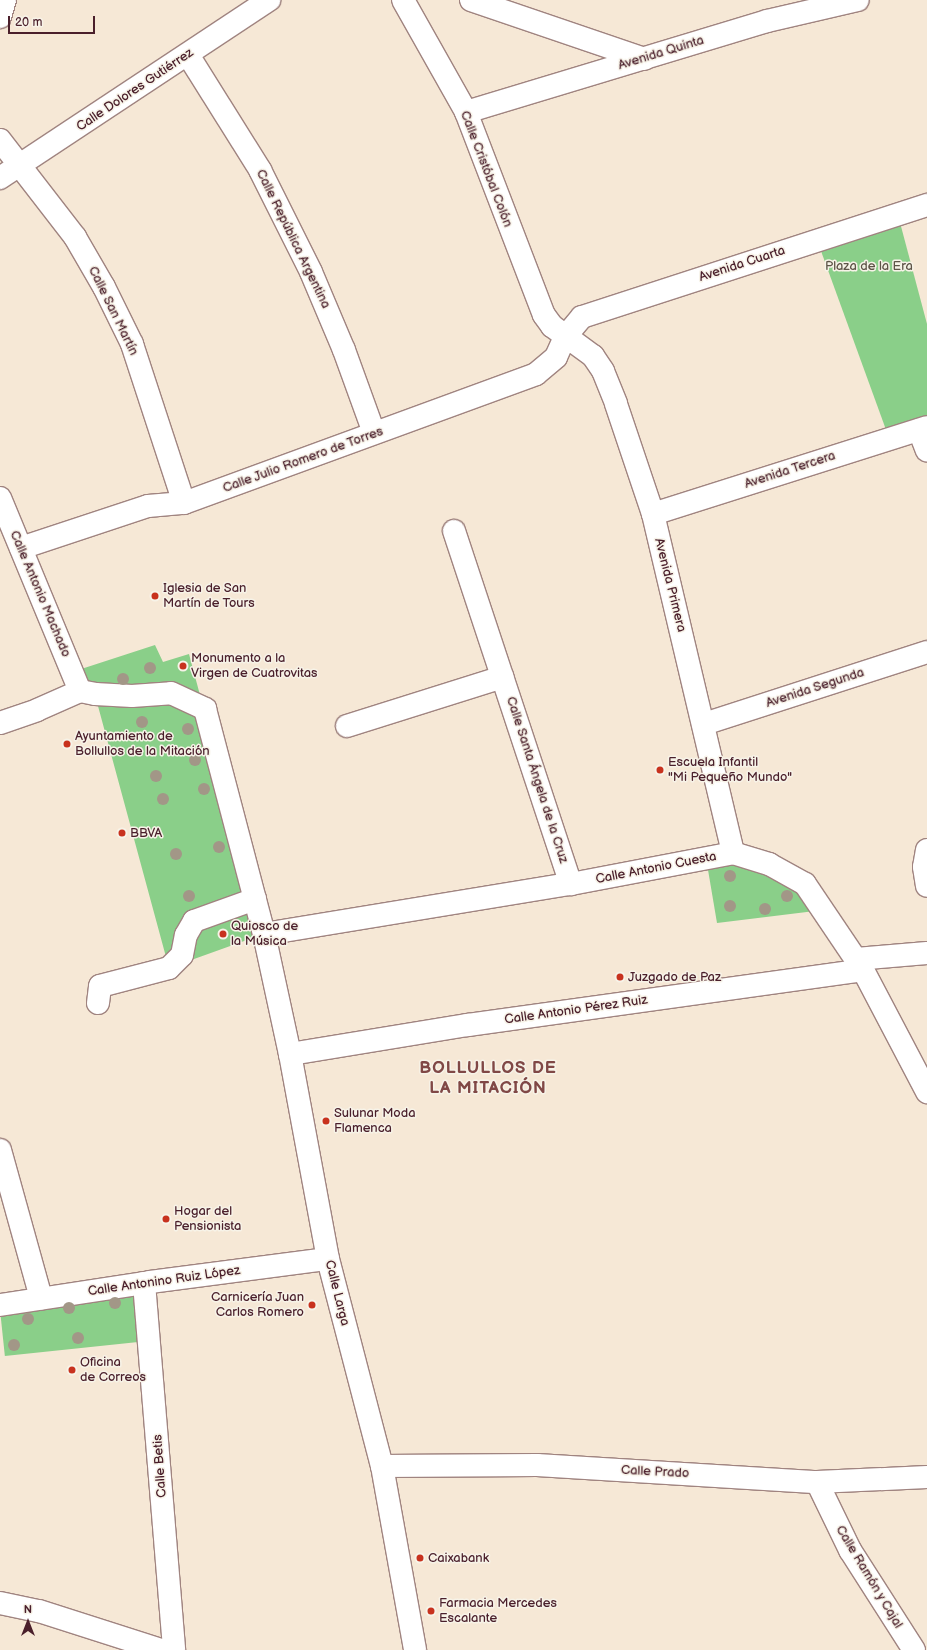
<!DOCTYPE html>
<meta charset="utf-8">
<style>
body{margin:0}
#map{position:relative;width:927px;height:1650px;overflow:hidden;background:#f6e8d6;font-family:"Balsamiq Sans",sans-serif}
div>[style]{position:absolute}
.green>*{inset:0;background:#8acf89;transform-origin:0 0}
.roads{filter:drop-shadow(1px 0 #a08480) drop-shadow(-1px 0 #a08480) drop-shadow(0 1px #a08480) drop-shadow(0 -1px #a08480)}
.minor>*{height:22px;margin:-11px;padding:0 11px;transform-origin:11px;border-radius:11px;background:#fff}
.trees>*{width:12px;height:12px;margin:-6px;border-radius:50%;background:#a29787}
.dots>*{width:11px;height:11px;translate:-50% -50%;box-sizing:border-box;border:2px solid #f7f3e8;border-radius:50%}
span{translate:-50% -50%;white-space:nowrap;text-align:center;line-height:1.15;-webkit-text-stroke:3px #f7f3e8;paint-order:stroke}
.street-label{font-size:13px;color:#4a1f2b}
.park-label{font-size:13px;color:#5d5447}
.poi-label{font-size:13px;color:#4a1f2b}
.left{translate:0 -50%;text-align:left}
.right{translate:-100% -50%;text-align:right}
.district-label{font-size:17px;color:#804846;font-weight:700;letter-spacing:1px}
.north{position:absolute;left:8px;top:1602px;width:40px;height:40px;-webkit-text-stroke:3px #f7f3e8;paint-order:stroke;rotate:0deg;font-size:11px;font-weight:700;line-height:16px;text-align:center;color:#4a1f2b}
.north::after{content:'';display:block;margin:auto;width:14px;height:18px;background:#4a1f2b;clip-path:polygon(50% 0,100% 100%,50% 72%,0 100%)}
.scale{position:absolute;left:8px;top:16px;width:87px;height:18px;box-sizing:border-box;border:2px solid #4a1f2b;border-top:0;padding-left:5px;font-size:12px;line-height:14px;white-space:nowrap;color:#4a1f2b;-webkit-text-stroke:3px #f7f3e8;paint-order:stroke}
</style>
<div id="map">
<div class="green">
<i style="clip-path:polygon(898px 215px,927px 324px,927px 427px,889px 438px,817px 240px)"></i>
<i style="clip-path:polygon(155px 645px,163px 662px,189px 654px,264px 934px,169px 968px,95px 695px,72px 672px)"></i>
<i style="clip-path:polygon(706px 858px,769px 864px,823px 910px,717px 923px)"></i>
<i style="left:144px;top:1283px;width:58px;height:146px;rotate:84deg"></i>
</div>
<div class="roads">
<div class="minor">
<i style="left:403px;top:0;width:129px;rotate:60.6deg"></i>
<i style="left:466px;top:112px;width:217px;rotate:69deg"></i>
<i style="left:544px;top:315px;width:14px;rotate:54deg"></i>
<i style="left:552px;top:326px;width:51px;rotate:36.2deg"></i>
<i style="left:593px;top:356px;width:18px;rotate:56deg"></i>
<i style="left:603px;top:371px;width:35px;rotate:68deg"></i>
<i style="left:616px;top:404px;width:116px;rotate:71.4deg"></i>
<i style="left:653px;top:514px;width:348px;rotate:76.7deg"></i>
<i style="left:471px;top:0;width:183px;rotate:18.8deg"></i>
<i style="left:0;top:17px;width:18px;rotate:-74deg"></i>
<i style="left:188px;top:55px;width:136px;rotate:57.9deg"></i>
<i style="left:260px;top:170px;width:114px;rotate:63.4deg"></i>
<i style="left:311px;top:272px;width:85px;rotate:67.1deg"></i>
<i style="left:344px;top:350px;width:88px;rotate:70.1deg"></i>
<i style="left:466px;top:112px;width:314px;rotate:-16.8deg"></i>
<i style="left:767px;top:21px;width:93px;rotate:-13deg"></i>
<i style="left:0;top:140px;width:123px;rotate:52.3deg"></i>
<i style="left:75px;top:237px;width:58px;rotate:59.9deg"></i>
<i style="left:104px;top:287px;width:64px;rotate:63.8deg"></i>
<i style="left:132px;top:344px;width:167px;rotate:71.9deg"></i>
<i style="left:0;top:178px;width:323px;rotate:-33.5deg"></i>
<i style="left:919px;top:430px;width:22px;rotate:69deg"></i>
<i style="left:0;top:498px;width:209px;rotate:67.5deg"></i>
<i style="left:653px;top:514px;width:287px;rotate:-17.6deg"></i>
<i style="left:454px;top:531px;width:372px;rotate:71.7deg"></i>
<i style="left:21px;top:548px;width:134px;rotate:-18.3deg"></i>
<i style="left:148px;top:506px;width:36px;rotate:-5deg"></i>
<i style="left:184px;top:503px;width:375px;rotate:-20.1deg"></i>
<i style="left:536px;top:374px;width:26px;rotate:-40deg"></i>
<i style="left:556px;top:357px;width:22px;rotate:-66deg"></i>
<i style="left:565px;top:337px;width:26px;rotate:-50deg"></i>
<i style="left:582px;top:317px;width:363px;rotate:-18deg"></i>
<i style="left:80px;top:691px;width:15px;rotate:11deg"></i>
<i style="left:95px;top:694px;width:37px;rotate:3deg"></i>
<i style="left:132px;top:696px;width:39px;rotate:-4deg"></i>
<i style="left:171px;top:693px;width:38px;rotate:25deg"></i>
<i style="left:205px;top:709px;width:233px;rotate:75.3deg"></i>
<i style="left:264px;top:934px;width:123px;rotate:77.8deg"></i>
<i style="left:290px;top:1054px;width:208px;rotate:79.5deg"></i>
<i style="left:328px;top:1259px;width:214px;rotate:75.4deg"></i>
<i style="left:382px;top:1466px;width:187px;rotate:79.8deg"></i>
<i style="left:0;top:723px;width:39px;rotate:-19deg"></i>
<i style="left:37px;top:710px;width:47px;rotate:-23.8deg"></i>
<i style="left:704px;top:724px;width:234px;rotate:-17.9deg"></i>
<i style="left:347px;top:726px;width:163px;rotate:-17.5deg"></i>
<i style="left:927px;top:850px;width:17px;rotate:100deg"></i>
<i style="left:924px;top:867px;width:19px;rotate:81deg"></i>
<i style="left:264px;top:934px;width:311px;rotate:-9.3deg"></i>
<i style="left:571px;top:884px;width:165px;rotate:-10.8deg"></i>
<i style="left:733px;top:853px;width:38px;rotate:17deg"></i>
<i style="left:769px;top:864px;width:41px;rotate:29.1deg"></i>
<i style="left:805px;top:884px;width:104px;rotate:56deg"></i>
<i style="left:863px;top:970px;width:138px;rotate:62.3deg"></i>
<i style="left:856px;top:959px;width:71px;rotate:-4.8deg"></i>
<i style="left:98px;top:1003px;width:17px;rotate:-83deg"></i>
<i style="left:100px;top:986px;width:71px;rotate:-14.6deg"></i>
<i style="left:169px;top:968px;width:18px;rotate:-45deg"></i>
<i style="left:182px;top:955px;width:20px;rotate:-79deg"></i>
<i style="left:186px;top:935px;width:16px;rotate:-60deg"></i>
<i style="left:194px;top:921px;width:65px;rotate:-19.8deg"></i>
<i style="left:290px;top:1054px;width:180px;rotate:-9.3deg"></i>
<i style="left:468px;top:1025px;width:399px;rotate:-7.9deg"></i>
<i style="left:0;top:1150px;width:154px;rotate:74.5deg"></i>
<i style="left:144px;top:1283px;width:368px;rotate:85.3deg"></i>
<i style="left:0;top:1305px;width:152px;rotate:-8.7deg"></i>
<i style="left:150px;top:1282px;width:179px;rotate:-7.4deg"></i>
<i style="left:382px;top:1466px;width:155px;rotate:-0.4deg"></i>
<i style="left:537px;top:1465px;width:281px;rotate:3.5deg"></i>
<i style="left:817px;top:1482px;width:110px;rotate:-2.6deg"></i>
<i style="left:817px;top:1482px;width:76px;rotate:64.1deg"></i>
<i style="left:850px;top:1550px;width:119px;rotate:57.4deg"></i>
<i style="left:0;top:1603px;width:40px;rotate:12deg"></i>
<i style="left:39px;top:1611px;width:128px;rotate:17.7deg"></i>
</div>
</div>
<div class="trees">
<i style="left:150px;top:668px"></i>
<i style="left:123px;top:679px"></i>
<i style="left:142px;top:722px"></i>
<i style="left:188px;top:729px"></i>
<i style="left:195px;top:760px"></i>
<i style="left:156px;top:776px"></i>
<i style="left:204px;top:789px"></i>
<i style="left:163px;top:799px"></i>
<i style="left:219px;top:847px"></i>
<i style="left:176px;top:854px"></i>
<i style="left:730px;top:876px"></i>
<i style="left:189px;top:896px"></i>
<i style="left:787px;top:896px"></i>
<i style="left:730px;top:906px"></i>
<i style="left:765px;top:909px"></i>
<i style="left:115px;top:1303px"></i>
<i style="left:69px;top:1308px"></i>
<i style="left:28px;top:1319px"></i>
<i style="left:78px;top:1338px"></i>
<i style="left:14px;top:1345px"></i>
</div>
<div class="dots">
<i style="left:155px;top:596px;background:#c8321e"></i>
<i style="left:183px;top:666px;background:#c8321e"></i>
<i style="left:67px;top:744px;background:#c8321e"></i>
<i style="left:660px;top:770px;background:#c8321e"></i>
<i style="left:122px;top:833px;background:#c8321e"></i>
<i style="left:223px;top:934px;background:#c8321e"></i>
<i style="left:620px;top:977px;background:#c8321e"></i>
<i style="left:326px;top:1121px;background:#c8321e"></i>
<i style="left:166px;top:1219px;background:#c8321e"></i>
<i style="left:312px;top:1305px;background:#c8321e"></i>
<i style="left:72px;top:1370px;background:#c8321e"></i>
<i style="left:420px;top:1558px;background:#c8321e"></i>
<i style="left:431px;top:1611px;background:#c8321e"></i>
</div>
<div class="street-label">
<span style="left:661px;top:53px;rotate:-17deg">Avenida Quinta</span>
<span style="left:135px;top:90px;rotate:-34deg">Calle Dolores Gutiérrez</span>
<span style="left:486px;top:169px;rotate:69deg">Calle Cristóbal Colón</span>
<span style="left:293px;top:239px;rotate:64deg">Calle República Argentina</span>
<span style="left:742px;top:264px;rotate:-18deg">Avenida Cuarta</span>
<span style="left:113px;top:311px;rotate:64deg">Calle San Martín</span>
<span style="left:303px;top:460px;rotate:-20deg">Calle Julio Romero de Torres</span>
<span style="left:790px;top:470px;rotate:-18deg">Avenida Tercera</span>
<span style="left:670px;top:585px;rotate:76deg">Avenida Primera</span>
<span style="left:40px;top:594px;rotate:67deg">Calle Antonio Machado</span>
<span style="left:815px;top:688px;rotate:-18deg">Avenida Segunda</span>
<span style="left:537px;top:780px;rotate:72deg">Calle Santa Ángela de la Cruz</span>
<span style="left:656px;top:868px;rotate:-11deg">Calle Antonio Cuesta</span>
<span style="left:576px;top:1010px;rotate:-8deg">Calle Antonio Pérez Ruiz</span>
<span style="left:164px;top:1281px;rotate:-8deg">Calle Antonino Ruiz López</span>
<span style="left:337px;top:1293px;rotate:76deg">Calle Larga</span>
<span style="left:160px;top:1466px;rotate:-94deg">Calle Betis</span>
<span style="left:655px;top:1472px;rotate:3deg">Calle Prado</span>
<span style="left:869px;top:1577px;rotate:59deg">Calle Ramón y Cajal</span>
</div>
<div class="park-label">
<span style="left:869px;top:266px">Plaza de la Era</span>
</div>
<div class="poi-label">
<span class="left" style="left:163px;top:596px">Iglesia de San<br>Martín de Tours</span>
<span class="left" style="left:191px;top:666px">Monumento a la<br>Virgen de Cuatrovitas</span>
<span class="left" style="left:75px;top:744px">Ayuntamiento de<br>Bollullos de la Mitación</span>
<span class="left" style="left:668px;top:770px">Escuela Infantil<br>"Mi Pequeño Mundo"</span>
<span class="left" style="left:130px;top:833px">BBVA</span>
<span class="left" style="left:231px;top:934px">Quiosco de<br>la Música</span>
<span class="left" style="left:628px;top:977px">Juzgado de Paz</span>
<span class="left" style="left:334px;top:1121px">Sulunar Moda<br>Flamenca</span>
<span class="left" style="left:174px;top:1219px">Hogar del<br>Pensionista</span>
<span class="right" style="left:304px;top:1305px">Carnicería Juan<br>Carlos Romero</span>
<span class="left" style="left:80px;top:1370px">Oficina<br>de Correos</span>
<span class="left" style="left:428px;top:1558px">Caixabank</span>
<span class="left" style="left:439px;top:1611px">Farmacia Mercedes<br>Escalante</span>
</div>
<div class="district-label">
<span style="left:488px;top:1079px">BOLLULLOS DE<br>LA MITACIÓN</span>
</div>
<div class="north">N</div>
<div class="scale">20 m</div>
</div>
